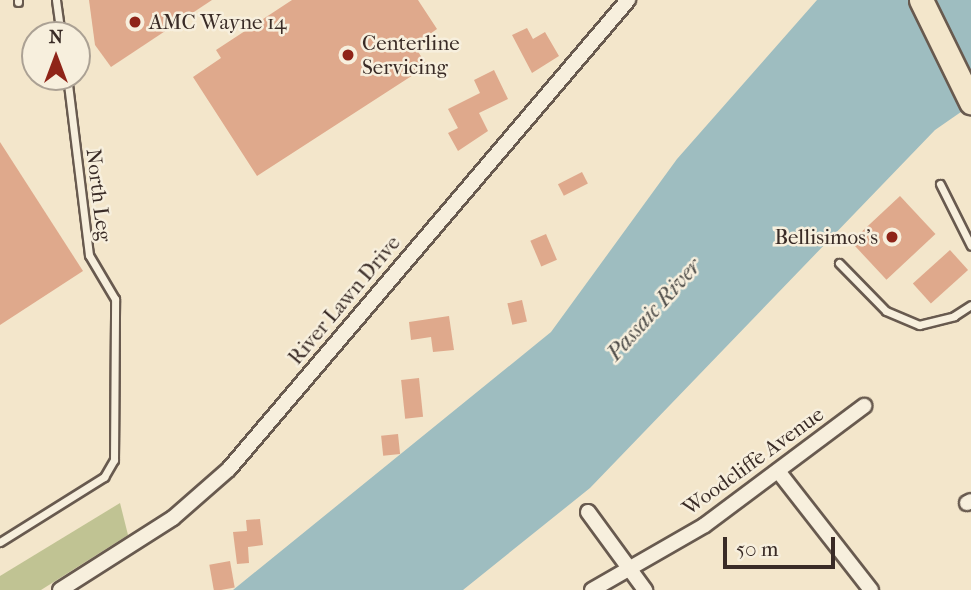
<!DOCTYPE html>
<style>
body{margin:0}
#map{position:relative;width:971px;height:590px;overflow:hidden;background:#f3e6cb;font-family:"IM FELL French Canon",serif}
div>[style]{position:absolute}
.green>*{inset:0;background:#c0c393}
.water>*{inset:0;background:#9ebdc0}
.building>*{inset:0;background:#dfa98c;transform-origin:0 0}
.roads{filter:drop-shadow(2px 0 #685a4f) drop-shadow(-2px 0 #685a4f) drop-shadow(0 2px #685a4f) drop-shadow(0 -2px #685a4f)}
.service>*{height:7px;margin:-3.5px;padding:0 3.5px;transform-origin:3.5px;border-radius:3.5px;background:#f7efdd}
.minor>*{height:14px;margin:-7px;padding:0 7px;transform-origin:7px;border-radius:7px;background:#f7efdd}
.primary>*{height:23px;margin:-11.5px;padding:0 11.5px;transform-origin:11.5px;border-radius:11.5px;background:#f3e6cb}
.dots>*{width:19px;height:19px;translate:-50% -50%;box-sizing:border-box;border:4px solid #f7efdd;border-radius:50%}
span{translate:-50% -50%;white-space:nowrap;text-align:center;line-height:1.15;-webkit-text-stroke:5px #f7efdd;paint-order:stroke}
.poi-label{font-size:21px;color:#392b26}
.left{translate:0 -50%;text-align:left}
.right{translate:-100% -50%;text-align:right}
.street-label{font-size:21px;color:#392b26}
.water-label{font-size:23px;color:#52504c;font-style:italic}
.north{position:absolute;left:21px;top:21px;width:70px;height:70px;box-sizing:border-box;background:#f7efdd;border:2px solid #aba194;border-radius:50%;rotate:0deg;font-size:19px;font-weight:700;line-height:28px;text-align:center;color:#392b26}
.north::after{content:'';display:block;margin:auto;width:24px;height:32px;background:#8f2418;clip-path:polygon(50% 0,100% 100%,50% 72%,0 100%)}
.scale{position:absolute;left:723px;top:537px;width:112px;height:32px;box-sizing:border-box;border:4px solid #392b26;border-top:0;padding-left:9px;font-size:21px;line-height:24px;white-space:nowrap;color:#392b26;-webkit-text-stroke:5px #f7efdd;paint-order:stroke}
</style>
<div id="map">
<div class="green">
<i style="clip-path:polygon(120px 503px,128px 535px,41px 590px,0 590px,0 576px)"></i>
</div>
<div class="water">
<i style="clip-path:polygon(817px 0,971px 0,971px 105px,935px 130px,590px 488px,463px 590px,233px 590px,551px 332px,677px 159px)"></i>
</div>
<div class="building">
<i style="clip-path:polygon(89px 0,212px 0,111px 67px,95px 45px)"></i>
<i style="clip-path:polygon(292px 0,418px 0,437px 29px,414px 45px,427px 66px,257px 176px,193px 77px,221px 58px,216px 50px)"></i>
<i style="clip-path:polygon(527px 28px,533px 39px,545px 32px,559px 56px,532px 73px,512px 35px)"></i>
<i style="clip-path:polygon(494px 70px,508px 99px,479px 113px,488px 131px,458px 151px,448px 133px,458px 128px,448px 109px,480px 93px,474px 80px)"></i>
<i style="clip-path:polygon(0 142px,83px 271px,0 325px)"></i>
<i style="left:582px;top:172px;width:13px;height:27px;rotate:63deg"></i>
<i style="left:900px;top:196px;width:52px;height:67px;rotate:47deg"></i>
<i style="left:546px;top:234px;width:28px;height:17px;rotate:67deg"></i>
<i style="left:950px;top:250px;width:27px;height:50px;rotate:48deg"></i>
<i style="left:522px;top:300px;width:22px;height:15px;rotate:77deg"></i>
<i style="clip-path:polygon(449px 316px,454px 350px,433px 352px,431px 337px,411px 340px,409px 322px)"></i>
<i style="left:419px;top:378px;width:39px;height:18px;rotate:84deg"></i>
<i style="left:398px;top:434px;width:20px;height:17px;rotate:84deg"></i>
<i style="clip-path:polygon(260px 519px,263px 545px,248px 547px,249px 563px,237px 564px,233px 532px,247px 531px,246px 520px)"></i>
<i style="left:230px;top:561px;width:27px;height:21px;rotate:80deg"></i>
</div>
<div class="roads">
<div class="service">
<i style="left:18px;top:0;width:2px;rotate:90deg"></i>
<i style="left:56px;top:0;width:35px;rotate:82deg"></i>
<i style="left:940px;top:184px;width:69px;rotate:63.4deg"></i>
<i style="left:839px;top:263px;width:67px;rotate:45.6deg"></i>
<i style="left:886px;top:311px;width:36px;rotate:23deg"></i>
<i style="left:919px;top:325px;width:36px;rotate:-14deg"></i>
<i style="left:954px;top:316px;width:20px;rotate:-33deg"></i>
<i style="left:0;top:542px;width:123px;rotate:-32deg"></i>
<i style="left:104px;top:477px;width:20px;rotate:-60deg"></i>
<i style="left:114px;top:460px;width:161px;rotate:-89.6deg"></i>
<i style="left:115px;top:299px;width:51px;rotate:-120.6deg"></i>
<i style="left:89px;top:255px;width:179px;rotate:-97deg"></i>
</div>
<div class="minor">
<i style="left:778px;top:471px;width:151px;rotate:52deg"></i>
<i style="left:967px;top:503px;width:4px;rotate:-27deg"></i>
<i style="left:588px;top:512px;width:97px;rotate:53.8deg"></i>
<i style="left:60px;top:590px;width:134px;rotate:-32.5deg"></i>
<i style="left:173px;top:518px;width:74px;rotate:-41.2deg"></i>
<i style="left:229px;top:469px;width:616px;rotate:-49.61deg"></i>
<i style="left:592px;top:590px;width:130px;rotate:-29.9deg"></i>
<i style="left:705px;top:525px;width:199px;rotate:-36.8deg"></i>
</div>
<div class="primary">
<i style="left:921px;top:0;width:114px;rotate:63.9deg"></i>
</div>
</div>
<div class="dots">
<i style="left:135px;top:22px;background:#8f2418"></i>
<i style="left:348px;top:55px;background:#8f2418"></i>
<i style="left:892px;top:237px;background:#8f2418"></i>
</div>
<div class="poi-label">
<span class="left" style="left:149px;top:22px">AMC Wayne 14</span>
<span class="left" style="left:362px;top:55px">Centerline<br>Servicing</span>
<span class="right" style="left:878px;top:237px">Bellisimos's</span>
</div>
<div class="street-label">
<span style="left:99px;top:195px;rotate:83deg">North Leg</span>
<span style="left:344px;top:300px;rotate:-50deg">River Lawn Drive</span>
<span style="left:753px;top:461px;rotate:-36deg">Woodcliffe Avenue</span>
</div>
<div class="water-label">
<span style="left:654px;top:310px;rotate:-48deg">Passaic River</span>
</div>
<div class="north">N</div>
<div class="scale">50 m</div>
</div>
